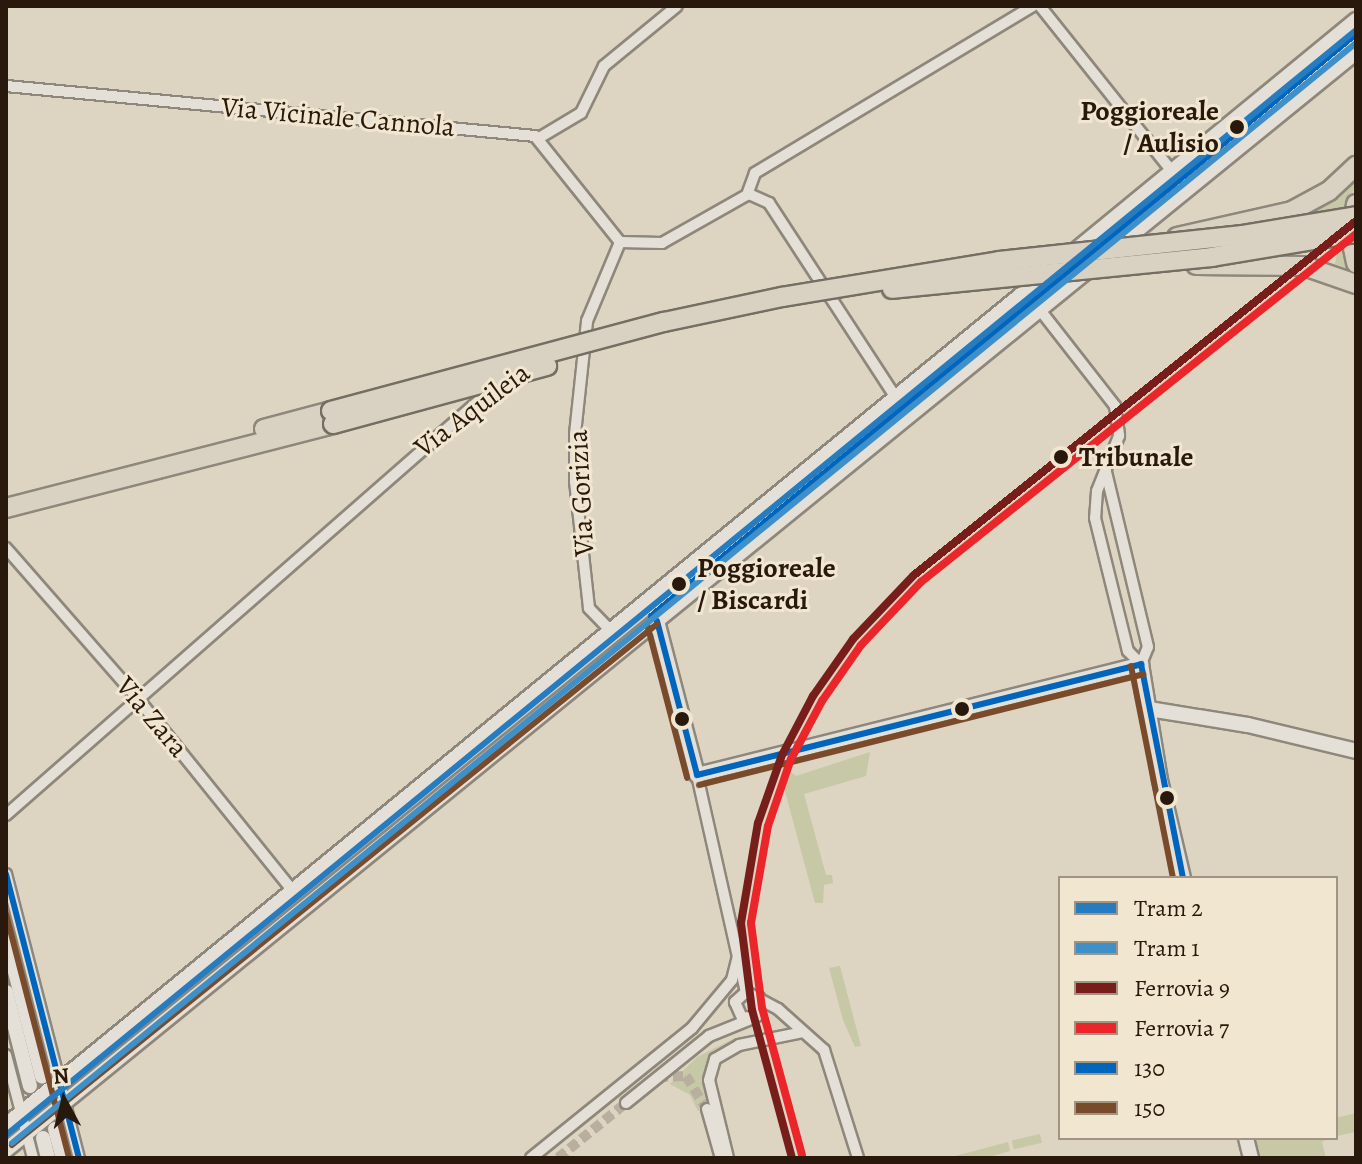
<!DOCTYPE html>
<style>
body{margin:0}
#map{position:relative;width:1362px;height:1164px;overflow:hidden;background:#ddd4c2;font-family:Alegreya,serif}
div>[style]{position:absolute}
.green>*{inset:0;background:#c6c8a6;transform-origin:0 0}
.street-tunnel>*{height:10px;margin-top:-5px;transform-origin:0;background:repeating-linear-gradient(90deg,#b9af9e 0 10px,transparent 0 15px)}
.secondary-tunnel>*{height:14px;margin-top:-7px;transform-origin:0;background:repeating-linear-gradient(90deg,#b9af9e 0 14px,transparent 0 21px)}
.roads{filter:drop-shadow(2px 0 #8e877b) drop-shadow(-2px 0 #8e877b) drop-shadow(0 2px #8e877b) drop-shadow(0 -2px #8e877b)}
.street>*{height:10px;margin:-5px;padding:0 5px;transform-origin:5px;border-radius:5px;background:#e5e0d7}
.secondary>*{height:14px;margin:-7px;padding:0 7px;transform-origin:7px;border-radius:7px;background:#e5e0d7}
.highway>*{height:18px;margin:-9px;padding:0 9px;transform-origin:9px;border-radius:9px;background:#d9d1c2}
.bridges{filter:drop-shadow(2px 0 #746e63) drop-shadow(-2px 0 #746e63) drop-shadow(0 2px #746e63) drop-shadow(0 -2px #746e63)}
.highway-bridge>*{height:18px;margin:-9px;padding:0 9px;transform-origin:9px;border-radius:9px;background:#d9d1c2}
.bus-1>*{height:6px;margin:-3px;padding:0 3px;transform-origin:3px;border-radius:3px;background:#0065bd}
.bus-2>*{height:6px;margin:-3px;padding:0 3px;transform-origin:3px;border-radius:3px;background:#7a4b2a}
.rail-1>*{height:8px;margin:-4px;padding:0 4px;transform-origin:4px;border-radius:4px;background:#771e1b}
.rail-2>*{height:8px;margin:-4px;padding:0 4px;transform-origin:4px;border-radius:4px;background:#eb262b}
.tram-1>*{height:6px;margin:-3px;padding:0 3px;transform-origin:3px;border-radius:3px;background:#267cc0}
.tram-2>*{height:6px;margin:-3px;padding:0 3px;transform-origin:3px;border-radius:3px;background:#3f90c8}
.dots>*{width:22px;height:22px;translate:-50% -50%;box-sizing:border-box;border:4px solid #f1e6d0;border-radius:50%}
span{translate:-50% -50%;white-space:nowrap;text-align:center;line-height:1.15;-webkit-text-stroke:6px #f1e6d0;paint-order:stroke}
.stop-label{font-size:28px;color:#28190c;font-weight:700}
.right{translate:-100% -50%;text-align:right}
.left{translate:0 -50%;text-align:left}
.street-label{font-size:28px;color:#28190c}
.frame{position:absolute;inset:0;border:8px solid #28190c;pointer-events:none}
.legend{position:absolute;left:1058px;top:876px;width:280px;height:264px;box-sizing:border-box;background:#f1e6d0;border:2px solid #a19482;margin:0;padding:10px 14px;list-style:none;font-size:24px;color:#28190c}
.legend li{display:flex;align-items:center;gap:16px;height:40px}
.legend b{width:40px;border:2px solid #a19482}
.north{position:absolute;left:24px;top:1060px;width:80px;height:80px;-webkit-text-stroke:6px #f1e6d0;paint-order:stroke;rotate:353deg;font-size:22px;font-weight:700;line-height:32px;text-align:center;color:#28190c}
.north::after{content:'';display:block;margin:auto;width:28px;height:36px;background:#28190c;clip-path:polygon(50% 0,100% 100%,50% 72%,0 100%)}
</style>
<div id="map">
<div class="green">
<i style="clip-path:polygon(1356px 158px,1356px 184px,1344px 213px,1349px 269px,1335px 264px,1338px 249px,1302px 201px)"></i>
<i style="clip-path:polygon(870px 752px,866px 776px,804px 794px,826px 875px,832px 875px,833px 883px,824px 885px,823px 903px,815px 903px,782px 780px,789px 771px,796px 776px)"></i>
<i style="clip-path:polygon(840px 966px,861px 1046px,855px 1047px,843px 1020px,829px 968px)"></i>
<i style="clip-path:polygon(733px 1039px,734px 1043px,708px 1062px,713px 1108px,698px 1111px,690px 1095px,670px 1084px,697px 1057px)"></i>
<i style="clip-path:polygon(1356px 1113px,1356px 1132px,1336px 1136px,1336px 1118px)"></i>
<i style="left:1040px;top:1134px;width:9px;height:29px;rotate:77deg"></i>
<i style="clip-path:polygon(1330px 1138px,1322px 1142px,1326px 1158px,1260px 1158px,1255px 1139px)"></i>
<i style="clip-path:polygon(1008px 1142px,1010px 1151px,985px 1158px,948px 1158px)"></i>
</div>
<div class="street-tunnel">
<i style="left:658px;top:1077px;width:28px;rotate:-2deg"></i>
<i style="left:686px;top:1076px;width:39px;rotate:58deg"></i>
<i style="left:558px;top:1158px;width:87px;rotate:-39deg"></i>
</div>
<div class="secondary-tunnel">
<i style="left:44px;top:1083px;width:47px;rotate:76.6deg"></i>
</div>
<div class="roads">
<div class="street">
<i style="left:1040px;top:6px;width:234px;rotate:51.4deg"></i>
<i style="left:6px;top:86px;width:531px;rotate:5.4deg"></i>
<i style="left:535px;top:136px;width:136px;rotate:51.3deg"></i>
<i style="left:539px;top:138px;width:49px;rotate:-30.8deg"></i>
<i style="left:581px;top:113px;width:52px;rotate:-63.9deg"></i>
<i style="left:604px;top:66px;width:94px;rotate:-39.4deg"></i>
<i style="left:749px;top:194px;width:22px;rotate:24deg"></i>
<i style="left:769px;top:203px;width:233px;rotate:56.9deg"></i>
<i style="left:620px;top:242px;width:42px;rotate:1.4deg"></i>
<i style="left:662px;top:243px;width:98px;rotate:-29.5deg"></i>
<i style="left:747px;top:195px;width:23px;rotate:-70deg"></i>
<i style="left:755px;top:173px;width:324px;rotate:-31deg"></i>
<i style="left:1026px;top:292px;width:145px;rotate:52deg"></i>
<i style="left:1115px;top:406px;width:30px;rotate:82deg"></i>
<i style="left:1119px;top:436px;width:59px;rotate:111.8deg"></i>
<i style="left:1097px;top:491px;width:27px;rotate:94deg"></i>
<i style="left:1095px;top:518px;width:137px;rotate:76.1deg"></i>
<i style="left:1128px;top:651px;width:18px;rotate:45deg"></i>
<i style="left:1141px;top:664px;width:18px;rotate:-68deg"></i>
<i style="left:1148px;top:647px;width:180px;rotate:-103.5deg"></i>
<i style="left:6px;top:548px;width:201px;rotate:48.8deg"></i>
<i style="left:138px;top:699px;width:247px;rotate:51.1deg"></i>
<i style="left:611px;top:631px;width:32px;rotate:-134deg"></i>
<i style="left:589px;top:608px;width:127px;rotate:-96.3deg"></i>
<i style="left:575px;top:482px;width:48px;rotate:-90deg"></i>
<i style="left:575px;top:434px;width:114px;rotate:-83.9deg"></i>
<i style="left:587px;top:321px;width:86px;rotate:-67.3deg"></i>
<i style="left:697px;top:775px;width:222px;rotate:77.3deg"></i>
<i style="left:6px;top:815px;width:654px;rotate:-41.22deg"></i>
<i style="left:6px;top:874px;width:293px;rotate:75.6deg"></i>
<i style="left:746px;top:992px;width:36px;rotate:28deg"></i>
<i style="left:778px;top:1009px;width:62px;rotate:41.7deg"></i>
<i style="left:824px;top:1050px;width:113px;rotate:72.5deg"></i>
<i style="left:746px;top:992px;width:15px;rotate:138deg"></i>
<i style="left:735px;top:1002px;width:17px;rotate:66deg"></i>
<i style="left:742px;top:1018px;width:15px;rotate:-8deg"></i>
<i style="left:757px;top:1016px;width:19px;rotate:-84deg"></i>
<i style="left:6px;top:1055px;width:106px;rotate:75.3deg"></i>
<i style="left:626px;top:1103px;width:107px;rotate:-38.9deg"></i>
<i style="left:709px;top:1036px;width:45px;rotate:-22deg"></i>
<i style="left:707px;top:1109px;width:51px;rotate:74.1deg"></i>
<i style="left:531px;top:1158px;width:207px;rotate:-38.9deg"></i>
<i style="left:692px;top:1028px;width:62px;rotate:-50.2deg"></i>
<i style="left:732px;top:980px;width:29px;rotate:-76deg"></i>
<i style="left:728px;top:1158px;width:80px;rotate:-103.7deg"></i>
<i style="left:709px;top:1080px;width:22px;rotate:-74deg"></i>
<i style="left:715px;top:1059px;width:28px;rotate:-30deg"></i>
<i style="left:739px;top:1045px;width:65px;rotate:-11.5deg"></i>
</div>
<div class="secondary">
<i style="left:1114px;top:249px;width:312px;rotate:-39.1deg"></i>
<i style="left:1071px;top:254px;width:369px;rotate:-39.4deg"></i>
<i style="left:657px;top:621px;width:159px;rotate:75.4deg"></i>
<i style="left:697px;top:775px;width:458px;rotate:-14deg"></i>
<i style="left:1141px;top:664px;width:118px;rotate:80.7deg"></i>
<i style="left:1160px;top:780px;width:101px;rotate:76.8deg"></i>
<i style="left:1149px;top:709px;width:100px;rotate:9.2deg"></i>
<i style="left:1248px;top:725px;width:111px;rotate:13.5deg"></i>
<i style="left:6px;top:937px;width:144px;rotate:75.5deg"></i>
<i style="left:6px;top:992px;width:97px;rotate:75.7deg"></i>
<i style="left:6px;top:1125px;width:1347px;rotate:-39.28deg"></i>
<i style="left:55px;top:1129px;width:30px;rotate:75deg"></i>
<i style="left:43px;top:1138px;width:21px;rotate:76deg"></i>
<i style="left:1246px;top:1138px;width:21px;rotate:76deg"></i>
<i style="left:6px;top:1150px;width:1400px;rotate:-39.11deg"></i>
</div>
<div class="highway">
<i style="left:1356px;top:204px;width:35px;rotate:98deg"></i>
<i style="left:1351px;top:239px;width:25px;rotate:78deg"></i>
<i style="left:1177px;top:237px;width:118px;rotate:-12.7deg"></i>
<i style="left:1292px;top:211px;width:42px;rotate:-28.4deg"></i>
<i style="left:1329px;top:191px;width:37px;rotate:-43deg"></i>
<i style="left:1196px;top:265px;width:108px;rotate:0.5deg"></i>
<i style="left:1304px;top:266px;width:55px;rotate:19.1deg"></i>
<i style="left:264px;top:429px;width:69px;rotate:-15deg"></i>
<i style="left:6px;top:508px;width:338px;rotate:-14.4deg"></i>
</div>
</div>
<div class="bridges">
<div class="highway-bridge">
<i style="left:892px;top:289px;width:322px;rotate:-5.7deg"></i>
<i style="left:1212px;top:257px;width:146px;rotate:-9.5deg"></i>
<i style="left:331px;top:411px;width:345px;rotate:-15deg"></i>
<i style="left:664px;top:322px;width:121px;rotate:-12deg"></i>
<i style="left:782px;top:297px;width:220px;rotate:-9.4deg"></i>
<i style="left:999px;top:261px;width:245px;rotate:-6.1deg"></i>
<i style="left:1243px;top:235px;width:115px;rotate:-9.5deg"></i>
<i style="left:333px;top:424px;width:222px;rotate:-15.2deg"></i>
</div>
</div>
<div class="bus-1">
<i style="left:651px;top:616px;width:914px;rotate:-39.54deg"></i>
<i style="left:657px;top:621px;width:159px;rotate:75.4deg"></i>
<i style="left:1141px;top:664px;width:218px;rotate:78.9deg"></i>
<i style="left:697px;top:775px;width:458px;rotate:-14deg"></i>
<i style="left:6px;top:874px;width:293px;rotate:75.6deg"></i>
</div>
<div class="bus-2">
<i style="left:647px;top:624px;width:159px;rotate:75.4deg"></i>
<i style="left:1131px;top:666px;width:216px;rotate:78.8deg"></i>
<i style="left:699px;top:785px;width:458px;rotate:-14deg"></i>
<i style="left:6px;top:914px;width:252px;rotate:75.5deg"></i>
<i style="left:12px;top:1145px;width:829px;rotate:-38.93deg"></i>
</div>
<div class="rail-1">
<i style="left:792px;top:1158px;width:153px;rotate:-105.1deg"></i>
<i style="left:752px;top:1010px;width:88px;rotate:-97.2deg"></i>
<i style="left:741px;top:923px;width:101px;rotate:-80.4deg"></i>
<i style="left:758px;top:823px;width:72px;rotate:-70.6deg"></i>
<i style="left:782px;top:755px;width:67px;rotate:-62.3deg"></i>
<i style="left:813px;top:696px;width:70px;rotate:-54.9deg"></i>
<i style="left:853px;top:639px;width:88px;rotate:-46.4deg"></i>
<i style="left:914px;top:575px;width:566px;rotate:-38.69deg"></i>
</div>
<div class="rail-2">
<i style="left:802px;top:1155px;width:152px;rotate:-105.2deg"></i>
<i style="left:762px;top:1008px;width:86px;rotate:-97.4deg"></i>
<i style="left:751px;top:923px;width:98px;rotate:-80.1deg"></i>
<i style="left:768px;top:826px;width:71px;rotate:-71.1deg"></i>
<i style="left:791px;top:759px;width:66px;rotate:-61.9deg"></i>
<i style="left:822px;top:701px;width:68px;rotate:-55.1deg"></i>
<i style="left:861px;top:645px;width:87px;rotate:-46.4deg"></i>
<i style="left:921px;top:582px;width:557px;rotate:-38.66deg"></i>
</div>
<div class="tram-1">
<i style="left:6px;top:1135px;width:1745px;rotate:-39.3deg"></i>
</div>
<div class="tram-2">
<i style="left:12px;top:1143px;width:1737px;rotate:-39.3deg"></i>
</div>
<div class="dots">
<i style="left:1237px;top:127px;background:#28190c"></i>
<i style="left:1061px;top:457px;background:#28190c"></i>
<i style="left:679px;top:584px;background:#28190c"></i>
<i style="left:962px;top:709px;background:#28190c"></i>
<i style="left:682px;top:719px;background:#28190c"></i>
<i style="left:1167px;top:798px;background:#28190c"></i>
</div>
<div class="stop-label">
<span class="right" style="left:1219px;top:127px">Poggioreale<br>/ Aulisio</span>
<span class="left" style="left:1079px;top:457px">Tribunale</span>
<span class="left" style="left:697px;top:584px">Poggioreale<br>/ Biscardi</span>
</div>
<div class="street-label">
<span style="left:338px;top:117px;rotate:5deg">Via Vicinale Cannola</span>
<span style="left:472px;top:410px;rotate:-37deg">Via Aquileia</span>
<span style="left:581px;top:493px;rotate:-93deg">Via Gorizia</span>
<span style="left:152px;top:717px;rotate:50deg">Via Zara</span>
</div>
<div class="frame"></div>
<ul class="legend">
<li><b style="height:10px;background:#267cc0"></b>Tram 2</li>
<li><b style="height:10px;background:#3f90c8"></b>Tram 1</li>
<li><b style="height:10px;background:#771e1b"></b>Ferrovia 9</li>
<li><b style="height:10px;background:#eb262b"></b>Ferrovia 7</li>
<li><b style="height:10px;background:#0065bd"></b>130</li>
<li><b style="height:10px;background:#7a4b2a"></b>150</li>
</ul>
<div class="north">N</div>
</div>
